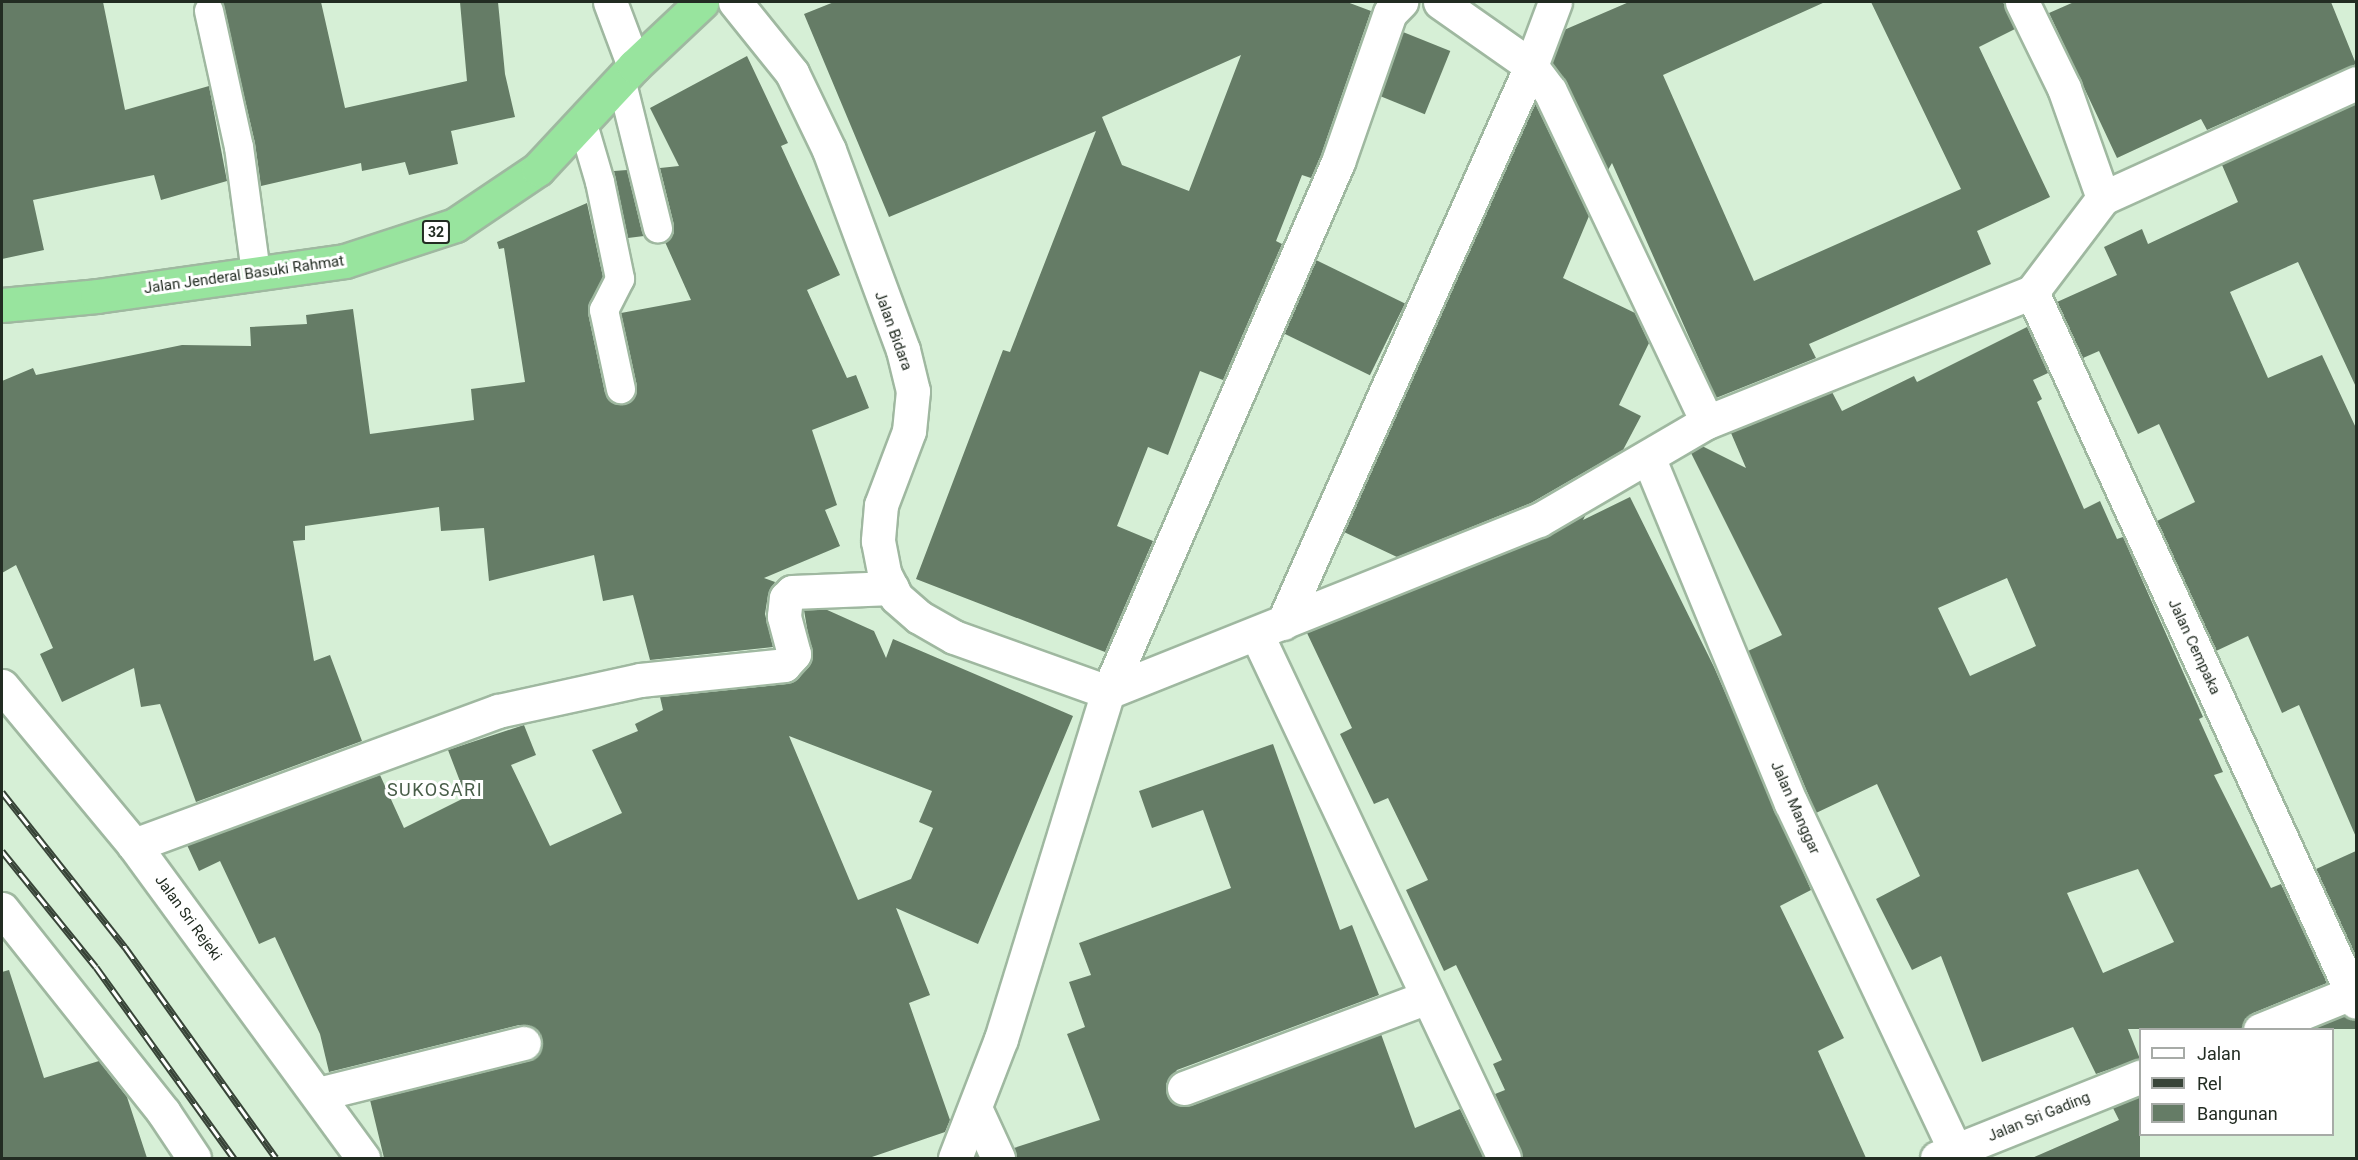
<!DOCTYPE html>
<style>
body{margin:0}
#map{position:relative;width:2358px;height:1160px;overflow:hidden;background:#d6efd6;font-family:Roboto,sans-serif}
div>[style]{position:absolute}
.building>*{inset:0;background:#657c66;transform-origin:0 0}
.roads{filter:drop-shadow(2px 0 #9fb8a0) drop-shadow(-2px 0 #9fb8a0) drop-shadow(0 2px #9fb8a0) drop-shadow(0 -2px #9fb8a0)}
.service>*{height:28px;margin:-14px;padding:0 14px;transform-origin:14px;border-radius:14px;background:#fff}
.minor>*{height:33px;margin:-16.5px;padding:0 16.5px;transform-origin:16.5px;border-radius:16.5px;background:#fff}
.tertiary>*{height:33px;margin:-16.5px;padding:0 16.5px;transform-origin:16.5px;border-radius:16.5px;background:#fff}
.secondary>*{height:33px;margin:-16.5px;padding:0 16.5px;transform-origin:16.5px;border-radius:16.5px;background:#fff}
.trunk>*{height:33px;margin:-16.5px;padding:0 16.5px;transform-origin:16.5px;border-radius:16.5px;background:#98e49e}
.rail>*{height:7px;margin-top:-3.5px;transform-origin:0;background:repeating-linear-gradient(90deg,#fff 0 14px,#384438 0 28px);box-sizing:border-box;border-block:2px solid #384438}
span{translate:-50% -50%;white-space:nowrap;text-align:center;line-height:1.15;-webkit-text-stroke:6px #fff;paint-order:stroke}
.shield-label span{padding:2px 4px;background:#fff;border:2px solid;border-radius:4px;-webkit-text-stroke-width:0}
.shield-label{font-size:14px;color:#222c22;font-weight:700}
.street-label{font-size:15px;color:#222c22}
.quarter-label{font-size:18px;color:#485d48;letter-spacing:1.5px}
.frame{position:absolute;inset:0;border:3px solid #222c22;pointer-events:none}
.legend{position:absolute;left:2139px;top:1028px;width:195px;height:108px;box-sizing:border-box;background:#fff;border:2px solid #a7aba7;margin:0;padding:8px 10px;list-style:none;font-size:18px;color:#222c22}
.legend li{display:flex;align-items:center;gap:12px;height:30px}
.legend b{width:30px;border:2px solid #a7aba7}
</style>
<div id="map">
<div class="building">
<i style="clip-path:polygon(2px 2px,103px 2px,125px 110px,209px 86px,227px 181px,161px 200px,154px 175px,33px 200px,44px 250px,2px 259px)"></i>
<i style="clip-path:polygon(222px 2px,321px 2px,345px 108px,467px 81px,460px 2px,498px 2px,505px 74px,515px 117px,451px 131px,458px 164px,409px 175px,405px 162px,362px 171px,361px 163px,261px 186px,255px 143px)"></i>
<i style="clip-path:polygon(evenodd,834px 2px,1347px 2px,1371px 11px,1321px 155px,1311px 178px,1302px 175px,1276px 241px,1282px 244px,1223px 380px,1200px 371px,1168px 455px,1148px 447px,1117px 526px,1153px 541px,1105px 652px,916px 579px,1003px 350px,1010px 352px,1096px 131px,889px 217px,804px 14px,834px 2px,1241px 55px,1189px 191px,1122px 165px,1102px 117px,1241px 55px)"></i>
<i style="clip-path:polygon(1629px 2px,1825px 2px,1663px 75px,1754px 281px,1961px 189px,1871px 2px,2003px 2px,2015px 29px,1979px 47px,2050px 197px,1977px 231px,1991px 264px,1809px 344px,1816px 358px,1716px 398px,1612px 163px,1608px 170px,1567px 83px,1552px 63px,1564px 30px)"></i>
<i style="clip-path:polygon(2074px 2px,2331px 2px,2356px 64px,2207px 130px,2201px 119px,2117px 158px,2049px 13px)"></i>
<i style="left:1403px;top:32px;width:51px;height:68px;rotate:22deg"></i>
<i style="clip-path:polygon(747px 56px,788px 143px,781px 146px,840px 275px,807px 290px,847px 378px,856px 375px,869px 408px,812px 430px,837px 505px,825px 510px,840px 546px,764px 578px,775px 582px,768px 595px,765px 614px,773px 647px,650px 660px,633px 595px,603px 601px,594px 555px,489px 581px,484px 528px,441px 531px,439px 507px,305px 526px,305px 540px,293px 541px,314px 661px,330px 655px,362px 741px,196px 802px,160px 704px,141px 707px,134px 668px,62px 702px,40px 654px,53px 648px,16px 565px,2px 573px,2px 381px,33px 368px,36px 375px,182px 345px,251px 346px,250px 327px,307px 324px,306px 315px,353px 309px,370px 434px,474px 420px,471px 389px,525px 382px,504px 248px,499px 249px,497px 242px,587px 203px,603px 277px,588px 313px,605px 393px,615px 404px,625px 405px,636px 395px,637px 386px,621px 313px,691px 300px,665px 242px,674px 233px,674px 225px,660px 168px,679px 166px,650px 108px)"></i>
<i style="clip-path:polygon(1535px 103px,1589px 216px,1563px 278px,1635px 313px,1649px 343px,1619px 405px,1641px 416px,1623px 450px,1531px 503px,1397px 557px,1344px 532px)"></i>
<i style="clip-path:polygon(2356px 103px,2356px 387px,2298px 262px,2230px 292px,2268px 378px,2322px 355px,2356px 428px,2356px 837px,2299px 705px,2282px 713px,2248px 636px,2216px 651px,2157px 521px,2195px 502px,2159px 424px,2138px 434px,2099px 351px,2083px 358px,2057px 302px,2117px 275px,2104px 247px,2142px 229px,2148px 244px,2238px 202px,2222px 165px)"></i>
<i style="clip-path:polygon(627px 170px,642px 232px,644px 236px,628px 238px,614px 171px)"></i>
<i style="left:1316px;top:260px;width:99px;height:80px;rotate:26deg"></i>
<i style="clip-path:polygon(evenodd,2027px 327px,2048px 373px,2033px 380px,2042px 399px,2037px 402px,2084px 509px,2100px 501px,2117px 539px,2123px 537px,2203px 717px,2199px 719px,2223px 772px,2214px 775px,2271px 888px,2281px 884px,2327px 983px,2253px 1013px,2245px 1019px,2242px 1029px,2128px 1029px,2140px 1059px,2096px 1074px,2073px 1027px,1982px 1062px,1941px 956px,1912px 970px,1876px 899px,1920px 876px,1877px 784px,1816px 813px,1748px 651px,1782px 635px,1691px 453px,1702px 446px,1746px 468px,1731px 433px,1832px 392px,1842px 411px,1914px 376px,1917px 382px,2027px 327px,2007px 578px,2036px 646px,1970px 676px,1938px 608px,2007px 578px,2027px 327px,2138px 869px,2174px 942px,2103px 973px,2067px 893px,2138px 869px)"></i>
<i style="clip-path:polygon(1630px 497px,1714px 667px,1811px 890px,1780px 906px,1844px 1038px,1818px 1051px,1866px 1158px,1523px 1158px,1495px 1094px,1505px 1090px,1493px 1064px,1502px 1060px,1456px 965px,1444px 971px,1406px 890px,1428px 880px,1388px 798px,1374px 804px,1340px 734px,1352px 728px,1307px 633px,1546px 537px,1586px 514px,1583px 520px)"></i>
<i style="clip-path:polygon(evenodd,825px 609px,874px 631px,886px 658px,893px 639px,1073px 716px,978px 944px,896px 908px,930px 995px,909px 1003px,950px 1120px,945px 1132px,869px 1158px,384px 1158px,370px 1100px,529px 1061px,542px 1049px,538px 1030px,519px 1025px,329px 1072px,320px 1034px,275px 937px,259px 944px,220px 861px,199px 871px,187px 845px,380px 775px,404px 828px,466px 797px,448px 750px,524px 725px,536px 755px,511px 765px,550px 846px,622px 813px,592px 750px,638px 731px,635px 724px,663px 710px,660px 697px,786px 684px,797px 678px,812px 658px,804px 610px,825px 609px,789px 736px,932px 791px,919px 822px,933px 828px,911px 879px,858px 900px,789px 736px)"></i>
<i style="clip-path:polygon(1273px 744px,1340px 930px,1352px 925px,1379px 995px,1177px 1070px,1166px 1084px,1167px 1095px,1180px 1106px,1191px 1106px,1381px 1034px,1415px 1128px,1460px 1109px,1484px 1158px,1017px 1158px,1014px 1148px,1100px 1120px,1067px 1034px,1085px 1027px,1069px 982px,1091px 975px,1079px 943px,1231px 888px,1203px 810px,1152px 828px,1139px 791px)"></i>
<i style="clip-path:polygon(2356px 851px,2356px 958px,2316px 869px)"></i>
<i style="clip-path:polygon(9px 970px,44px 1078px,99px 1061px,127px 1097px,147px 1158px,2px 1158px,2px 972px)"></i>
<i style="clip-path:polygon(2344px 1016px,2356px 1020px,2356px 1029px,2311px 1029px)"></i>
<i style="clip-path:polygon(2140px 1097px,2140px 1158px,2032px 1158px,2119px 1120px,2113px 1108px)"></i>
</div>
<div class="roads">
<div class="service">
<i style="left:209px;top:11px;width:139px;rotate:77.6deg"></i>
<i style="left:239px;top:147px;width:127px;rotate:82.3deg"></i>
<i style="left:621px;top:79px;width:154px;rotate:76.1deg"></i>
<i style="left:582px;top:121px;width:64px;rotate:73.6deg"></i>
<i style="left:600px;top:182px;width:99px;rotate:78.3deg"></i>
<i style="left:620px;top:279px;width:35px;rotate:117deg"></i>
<i style="left:604px;top:310px;width:81px;rotate:77.9deg"></i>
</div>
<div class="minor">
<i style="left:610px;top:2px;width:68px;rotate:69.4deg"></i>
<i style="left:735px;top:2px;width:91px;rotate:51.2deg"></i>
<i style="left:792px;top:73px;width:85px;rotate:64.3deg"></i>
<i style="left:829px;top:150px;width:213px;rotate:69.7deg"></i>
<i style="left:903px;top:350px;width:42px;rotate:76.3deg"></i>
<i style="left:913px;top:391px;width:40px;rotate:95.7deg"></i>
<i style="left:909px;top:431px;width:79px;rotate:110.7deg"></i>
<i style="left:881px;top:505px;width:36px;rotate:95deg"></i>
<i style="left:878px;top:541px;width:33px;rotate:79deg"></i>
<i style="left:884px;top:573px;width:27px;rotate:63deg"></i>
<i style="left:896px;top:597px;width:30px;rotate:41deg"></i>
<i style="left:919px;top:617px;width:40px;rotate:29.7deg"></i>
<i style="left:954px;top:637px;width:164px;rotate:19.7deg"></i>
<i style="left:1440px;top:2px;width:111px;rotate:35.1deg"></i>
<i style="left:1531px;top:66px;width:31px;rotate:53deg"></i>
<i style="left:1550px;top:91px;width:366px;rotate:64.6deg"></i>
<i style="left:2103px;top:198px;width:278px;rotate:-24.4deg"></i>
<i style="left:1649px;top:459px;width:372px;rotate:67.6deg"></i>
<i style="left:1791px;top:803px;width:384px;rotate:64.7deg"></i>
<i style="left:1283px;top:623px;width:610px;rotate:-66deg"></i>
<i style="left:1531px;top:66px;width:68px;rotate:-69.4deg"></i>
<i style="left:1257px;top:635px;width:578px;rotate:64.72deg"></i>
<i style="left:1108px;top:692px;width:464px;rotate:-21.8deg"></i>
<i style="left:1539px;top:520px;width:194px;rotate:-30.3deg"></i>
<i style="left:1707px;top:422px;width:350px;rotate:-21.8deg"></i>
<i style="left:134px;top:845px;width:388px;rotate:-20.2deg"></i>
<i style="left:498px;top:711px;width:145px;rotate:-12.3deg"></i>
<i style="left:640px;top:680px;width:145px;rotate:-5.9deg"></i>
<i style="left:784px;top:665px;width:15px;rotate:-48deg"></i>
<i style="left:794px;top:654px;width:39px;rotate:-105deg"></i>
<i style="left:784px;top:616px;width:18px;rotate:-84deg"></i>
<i style="left:786px;top:598px;width:8px;rotate:-45deg"></i>
<i style="left:792px;top:592px;width:100px;rotate:-2.3deg"></i>
<i style="left:2px;top:909px;width:260px;rotate:51.5deg"></i>
<i style="left:164px;top:1113px;width:54px;rotate:56.3deg"></i>
<i style="left:2260px;top:1030px;width:104px;rotate:-22.1deg"></i>
<i style="left:1184px;top:1088px;width:260px;rotate:-20.5deg"></i>
<i style="left:318px;top:1094px;width:212px;rotate:-13.9deg"></i>
<i style="left:976px;top:1110px;width:53px;rotate:65.4deg"></i>
<i style="left:955px;top:1158px;width:128px;rotate:-68.9deg"></i>
<i style="left:1001px;top:1039px;width:363px;rotate:-72.9deg"></i>
<i style="left:1108px;top:692px;width:578px;rotate:-66.54deg"></i>
<i style="left:1338px;top:162px;width:158px;rotate:-70.8deg"></i>
<i style="left:1390px;top:13px;width:16px;rotate:-45deg"></i>
<i style="left:1937px;top:1158px;width:219px;rotate:-21.8deg"></i>
</div>
<div class="tertiary">
<i style="left:2px;top:686px;width:207px;rotate:50.3deg"></i>
<i style="left:134px;top:845px;width:388px;rotate:53.8deg"></i>
</div>
<div class="secondary">
<i style="left:2022px;top:2px;width:96px;rotate:64deg"></i>
<i style="left:2064px;top:88px;width:117px;rotate:70.5deg"></i>
<i style="left:2103px;top:198px;width:118px;rotate:127.1deg"></i>
<i style="left:2032px;top:292px;width:780px;rotate:65.47deg"></i>
</div>
<div class="trunk">
<i style="left:2px;top:305px;width:95px;rotate:-5.4deg"></i>
<i style="left:97px;top:296px;width:250px;rotate:-8deg"></i>
<i style="left:345px;top:261px;width:116px;rotate:-18.1deg"></i>
<i style="left:455px;top:225px;width:100px;rotate:-34deg"></i>
<i style="left:538px;top:169px;width:141px;rotate:-47deg"></i>
<i style="left:634px;top:66px;width:93px;rotate:-43.3deg"></i>
</div>
</div>
<div class="rail">
<i style="left:2px;top:792px;width:198px;rotate:51.6deg"></i>
<i style="left:125px;top:947px;width:259px;rotate:54.4deg"></i>
<i style="left:2px;top:851px;width:149px;rotate:51deg"></i>
<i style="left:96px;top:967px;width:236px;rotate:54.2deg"></i>
</div>
<div class="shield-label">
<span style="left:436px;top:232px">32</span>
</div>
<div class="street-label">
<span style="left:244px;top:275px;rotate:-8deg">Jalan Jenderal Basuki Rahmat</span>
<span style="left:893px;top:331px;rotate:70deg">Jalan Bidara</span>
<span style="left:2194px;top:647px;rotate:65deg">Jalan Cempaka</span>
<span style="left:1795px;top:808px;rotate:66deg">Jalan Manggar</span>
<span style="left:188px;top:918px;rotate:54deg">Jalan Sri Rejeki</span>
<span style="left:2039px;top:1117px;rotate:-22deg">Jalan Sri Gading</span>
</div>
<div class="quarter-label">
<span style="left:435px;top:790px">SUKOSARI</span>
</div>
<div class="frame"></div>
<ul class="legend">
<li><b style="height:8px;background:#fff"></b>Jalan</li>
<li><b style="height:8px;background:#384438"></b>Rel</li>
<li><b style="height:16px;background:#657c66"></b>Bangunan</li>
</ul>
</div>
